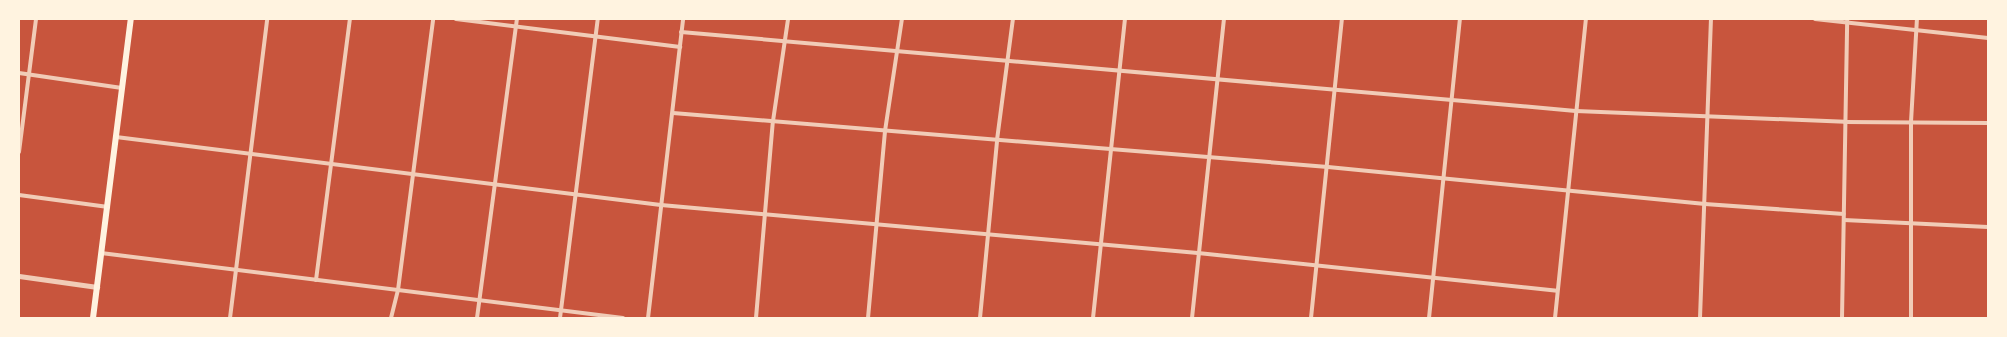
<!DOCTYPE html>
<style>
body{margin:0}
#map{position:relative;width:2007px;height:337px;overflow:hidden;background:#c8553d;font-family:Helvetica,sans-serif}
div>[style]{position:absolute}
.minor>*{height:4px;margin:-2px;padding:0 2px;transform-origin:2px;border-radius:2px;background:#f1ccb7}
.tertiary>*{height:5px;margin:-2.5px;padding:0 2.5px;transform-origin:2.5px;border-radius:2.5px;background:#f1ccb7}
.primary>*{height:6px;margin:-3px;padding:0 3px;transform-origin:3px;border-radius:3px;background:#fff3e0}
span{translate:-50% -50%;white-space:nowrap;text-align:center;line-height:1.15;-webkit-text-stroke:3px #fff3e0;paint-order:stroke}
.frame{position:absolute;inset:0;border:20px solid #fff3e0;pointer-events:none}
</style>
<div id="map">
<div class="minor">
<i style="left:456px;top:19px;width:226px;rotate:7.1deg"></i>
<i style="left:1815px;top:19px;width:174px;rotate:6.3deg"></i>
<i style="left:681px;top:32px;width:898px;rotate:5.04deg"></i>
<i style="left:1576px;top:111px;width:269px;rotate:2.3deg"></i>
<i style="left:1845px;top:122px;width:143px;rotate:0.4deg"></i>
<i style="left:19px;top:73px;width:104px;rotate:8.3deg"></i>
<i style="left:673px;top:113px;width:657px;rotate:4.71deg"></i>
<i style="left:1328px;top:167px;width:379px;rotate:5.6deg"></i>
<i style="left:1705px;top:204px;width:139px;rotate:4.1deg"></i>
<i style="left:116px;top:137px;width:549px;rotate:7.11deg"></i>
<i style="left:661px;top:205px;width:539px;rotate:5.11deg"></i>
<i style="left:1198px;top:253px;width:361px;rotate:6deg"></i>
<i style="left:19px;top:152px;width:134px;rotate:-82.7deg"></i>
<i style="left:19px;top:195px;width:90px;rotate:7.7deg"></i>
<i style="left:1844px;top:220px;width:144px;rotate:2.8deg"></i>
<i style="left:101px;top:253px;width:526px;rotate:7.1deg"></i>
<i style="left:316px;top:280px;width:263px;rotate:-82.6deg"></i>
<i style="left:230px;top:318px;width:301px;rotate:-82.9deg"></i>
<i style="left:391px;top:318px;width:29px;rotate:-76deg"></i>
<i style="left:398px;top:290px;width:273px;rotate:-82.6deg"></i>
<i style="left:477px;top:318px;width:302px;rotate:-82.4deg"></i>
<i style="left:560px;top:318px;width:301px;rotate:-82.8deg"></i>
<i style="left:648px;top:318px;width:301px;rotate:-83.3deg"></i>
<i style="left:756px;top:318px;width:198px;rotate:-85.1deg"></i>
<i style="left:773px;top:121px;width:103px;rotate:-81.6deg"></i>
<i style="left:868px;top:318px;width:188px;rotate:-84.8deg"></i>
<i style="left:885px;top:131px;width:113px;rotate:-81.4deg"></i>
<i style="left:980px;top:318px;width:179px;rotate:-84.5deg"></i>
<i style="left:997px;top:140px;width:122px;rotate:-82.5deg"></i>
<i style="left:1093px;top:318px;width:301px;rotate:-83.9deg"></i>
<i style="left:1192px;top:318px;width:301px;rotate:-83.9deg"></i>
<i style="left:1311px;top:318px;width:301px;rotate:-84.1deg"></i>
<i style="left:1429px;top:318px;width:301px;rotate:-84.1deg"></i>
<i style="left:1555px;top:318px;width:301px;rotate:-84.1deg"></i>
<i style="left:1700px;top:318px;width:299px;rotate:-87.9deg"></i>
<i style="left:1842px;top:318px;width:299px;rotate:-89deg"></i>
<i style="left:1911px;top:318px;width:196px;rotate:-90deg"></i>
<i style="left:1911px;top:122px;width:103px;rotate:-86.7deg"></i>
</div>
<div class="tertiary">
<i style="left:19px;top:276px;width:79px;rotate:8deg"></i>
</div>
<div class="primary">
<i style="left:93px;top:318px;width:301px;rotate:-82.8deg"></i>
</div>
<div class="frame"></div>
</div>
